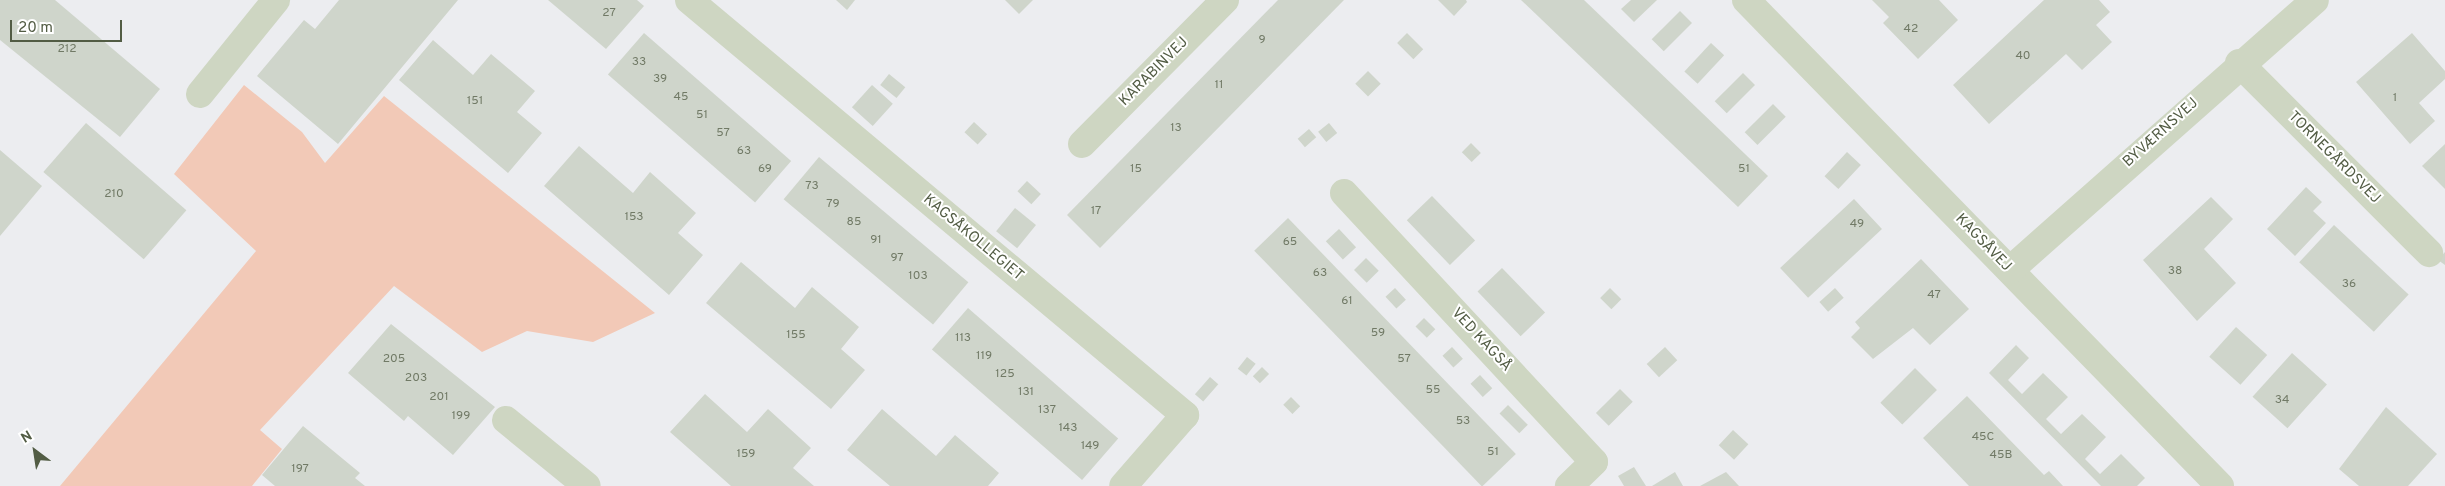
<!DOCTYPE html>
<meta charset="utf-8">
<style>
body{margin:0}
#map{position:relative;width:2445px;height:486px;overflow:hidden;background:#ecedf0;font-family:Overpass,sans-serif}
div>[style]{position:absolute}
.green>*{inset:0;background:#f2c9b7}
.building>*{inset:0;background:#cfd5cb;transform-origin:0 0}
.street>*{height:28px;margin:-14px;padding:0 14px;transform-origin:14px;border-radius:14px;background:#ced6c2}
span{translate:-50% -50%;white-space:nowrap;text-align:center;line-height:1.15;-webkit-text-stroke:4px #fff;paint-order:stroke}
.number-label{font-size:12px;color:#717a66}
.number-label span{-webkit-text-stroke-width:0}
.street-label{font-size:15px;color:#525c44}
.north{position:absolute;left:10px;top:426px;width:50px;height:50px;-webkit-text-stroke:4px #fff;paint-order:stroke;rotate:329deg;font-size:14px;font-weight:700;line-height:20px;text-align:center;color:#525c44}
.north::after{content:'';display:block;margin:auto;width:18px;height:22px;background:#525c44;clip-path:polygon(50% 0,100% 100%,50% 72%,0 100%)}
.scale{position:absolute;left:10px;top:20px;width:112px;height:22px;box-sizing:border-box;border:2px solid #525c44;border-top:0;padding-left:6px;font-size:15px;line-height:18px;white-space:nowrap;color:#525c44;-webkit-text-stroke:4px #fff;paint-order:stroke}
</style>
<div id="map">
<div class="green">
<i style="clip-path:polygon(244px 85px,302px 132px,325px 163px,384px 96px,655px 313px,593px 342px,527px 331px,482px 352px,394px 286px,260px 430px,282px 449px,252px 486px,60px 486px,256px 251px,174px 174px)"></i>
</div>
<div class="building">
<i style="clip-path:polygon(0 0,55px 0,160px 89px,120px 137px,0 40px)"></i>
<i style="clip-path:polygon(339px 0,458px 0,338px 144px,257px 76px,304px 20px,315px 29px)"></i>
<i style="clip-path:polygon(548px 0,637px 0,644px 6px,606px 49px)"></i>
<i style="clip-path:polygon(836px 0,855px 0,847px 10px)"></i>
<i style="clip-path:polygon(1005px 0,1033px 0,1019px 14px)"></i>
<i style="clip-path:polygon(1278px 0,1344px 0,1100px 248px,1067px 215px)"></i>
<i style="clip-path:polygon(1438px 0,1466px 0,1467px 2px,1454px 16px)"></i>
<i style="clip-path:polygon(1521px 0,1584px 0,1768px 176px,1738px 207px)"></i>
<i style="clip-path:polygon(1631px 0,1657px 0,1634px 22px,1621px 9px)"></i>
<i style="clip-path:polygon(1872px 0,1939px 0,1958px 20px,1918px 59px,1883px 23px,1889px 17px)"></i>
<i style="clip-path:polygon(2044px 0,2099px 0,2110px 12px,2096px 25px,2112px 42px,2082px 70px,2066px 54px,1989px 124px,1953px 85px)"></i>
<i style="left:1680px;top:11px;width:17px;height:40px;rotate:45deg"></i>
<i style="left:644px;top:33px;width:195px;height:55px;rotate:41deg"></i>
<i style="left:1407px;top:33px;width:23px;height:14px;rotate:45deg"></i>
<i style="clip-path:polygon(2412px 33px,2445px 71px,2445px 79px,2419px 103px,2435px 121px,2410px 144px,2356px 82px)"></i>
<i style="clip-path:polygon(433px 40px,473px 75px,491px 54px,535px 91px,517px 112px,542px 133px,508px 173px,399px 80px)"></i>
<i style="left:1711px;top:43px;width:18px;height:39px;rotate:43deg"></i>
<i style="left:1368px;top:71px;width:18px;height:18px;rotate:45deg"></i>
<i style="left:1743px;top:73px;width:17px;height:40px;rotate:45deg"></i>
<i style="left:889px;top:74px;width:21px;height:14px;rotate:39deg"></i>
<i style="left:872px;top:85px;width:28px;height:30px;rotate:42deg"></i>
<i style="left:1773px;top:104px;width:18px;height:40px;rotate:45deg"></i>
<i style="left:974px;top:122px;width:18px;height:14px;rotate:43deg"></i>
<i style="left:86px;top:123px;width:133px;height:65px;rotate:41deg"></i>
<i style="left:1329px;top:123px;width:13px;height:14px;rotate:51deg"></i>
<i style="left:1309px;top:129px;width:11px;height:15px;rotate:49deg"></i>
<i style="left:1471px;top:143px;width:14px;height:13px;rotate:45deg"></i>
<i style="clip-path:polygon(2445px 144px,2445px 189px,2422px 166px)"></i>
<i style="clip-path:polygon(579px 146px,633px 193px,650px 172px,696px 213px,678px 233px,703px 255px,669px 295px,544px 186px)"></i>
<i style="clip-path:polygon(0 150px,42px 186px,0 236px)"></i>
<i style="left:1847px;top:152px;width:19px;height:33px;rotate:43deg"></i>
<i style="left:819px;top:157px;width:195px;height:55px;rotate:40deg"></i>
<i style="left:1027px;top:181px;width:19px;height:14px;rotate:43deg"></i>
<i style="clip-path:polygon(2306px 187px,2322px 202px,2313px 211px,2326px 223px,2295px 256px,2267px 229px)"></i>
<i style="left:1432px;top:196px;width:62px;height:35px;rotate:46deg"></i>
<i style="clip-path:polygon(2211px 197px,2233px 219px,2204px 249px,2236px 283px,2197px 321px,2143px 260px)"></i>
<i style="left:1854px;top:199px;width:41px;height:101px;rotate:47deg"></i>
<i style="left:1015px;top:208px;width:27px;height:30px;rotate:39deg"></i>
<i style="left:1288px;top:218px;width:328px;height:47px;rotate:46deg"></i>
<i style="left:2334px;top:225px;width:102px;height:51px;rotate:43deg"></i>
<i style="left:1339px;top:229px;width:25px;height:18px;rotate:47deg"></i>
<i style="clip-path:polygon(2445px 252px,2445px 265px,2438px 260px)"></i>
<i style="left:1366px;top:258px;width:18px;height:17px;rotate:45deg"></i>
<i style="clip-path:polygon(1921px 259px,1969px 309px,1930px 345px,1913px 328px,1873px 359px,1851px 337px,1860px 328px,1855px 322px)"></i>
<i style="clip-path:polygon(741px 262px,795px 308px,812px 287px,859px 327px,841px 349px,865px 370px,831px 409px,706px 303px)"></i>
<i style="left:1502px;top:268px;width:62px;height:34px;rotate:46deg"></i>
<i style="left:1395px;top:288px;width:16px;height:13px;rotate:47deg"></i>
<i style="left:1610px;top:288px;width:16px;height:14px;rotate:45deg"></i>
<i style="left:1835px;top:288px;width:13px;height:21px;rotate:48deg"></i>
<i style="left:968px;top:308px;width:199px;height:55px;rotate:41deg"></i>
<i style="left:1424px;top:318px;width:16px;height:12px;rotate:45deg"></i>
<i style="clip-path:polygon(391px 324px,495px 407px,453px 455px,408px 416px,404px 421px,348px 373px)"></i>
<i style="left:2236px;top:327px;width:42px;height:40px;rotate:42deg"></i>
<i style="clip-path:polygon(2016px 345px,2029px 358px,2008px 380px,2022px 394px,2043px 373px,2068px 397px,2046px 419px,2061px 434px,2082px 414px,2106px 437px,2085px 459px,2100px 474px,2121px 454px,2145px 478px,2137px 486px,2101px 486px,1989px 373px)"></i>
<i style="left:1452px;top:347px;width:16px;height:13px;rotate:47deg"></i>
<i style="left:1665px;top:347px;width:18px;height:25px;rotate:47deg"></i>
<i style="left:2292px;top:353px;width:47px;height:59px;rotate:42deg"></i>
<i style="left:1247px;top:357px;width:11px;height:15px;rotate:38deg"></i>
<i style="left:1262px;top:367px;width:10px;height:13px;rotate:45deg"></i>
<i style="left:1915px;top:368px;width:31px;height:49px;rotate:45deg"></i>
<i style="left:1480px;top:375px;width:18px;height:13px;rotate:47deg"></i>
<i style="left:1210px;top:377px;width:11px;height:23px;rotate:41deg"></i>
<i style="left:1620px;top:389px;width:18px;height:34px;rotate:45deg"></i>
<i style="clip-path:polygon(705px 394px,747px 432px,768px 409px,811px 448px,793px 468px,814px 486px,731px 486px,670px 432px)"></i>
<i style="clip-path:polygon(1967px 396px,2044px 475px,2049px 471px,2063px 486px,1969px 486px,1923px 438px)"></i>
<i style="left:1291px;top:397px;width:13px;height:11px;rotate:45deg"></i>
<i style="left:1508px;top:405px;width:28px;height:12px;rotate:45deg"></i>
<i style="clip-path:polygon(2386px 407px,2437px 454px,2408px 486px,2359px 486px,2339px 469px)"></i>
<i style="clip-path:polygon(882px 409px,936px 456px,955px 435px,999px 473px,988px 486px,890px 486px,847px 450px)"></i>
<i style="clip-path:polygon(303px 426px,360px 473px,355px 478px,365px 486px,275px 486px,262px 475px)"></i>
<i style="left:1733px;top:430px;width:21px;height:21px;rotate:43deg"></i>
<i style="clip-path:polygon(1634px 467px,1646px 486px,1624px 486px,1618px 476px)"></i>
<i style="clip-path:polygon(1675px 472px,1683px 486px,1652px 486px)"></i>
<i style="clip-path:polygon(1726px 472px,1739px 486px,1700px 486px)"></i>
</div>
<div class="street">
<i style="left:689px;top:0;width:647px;rotate:39.92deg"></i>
<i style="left:1185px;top:415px;width:94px;rotate:131.1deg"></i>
<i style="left:1746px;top:0;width:679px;rotate:45.72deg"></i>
<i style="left:2239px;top:63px;width:269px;rotate:45deg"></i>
<i style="left:200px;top:94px;width:121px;rotate:-51deg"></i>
<i style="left:1082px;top:144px;width:203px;rotate:-45.2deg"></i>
<i style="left:1344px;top:193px;width:367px;rotate:47.1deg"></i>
<i style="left:1594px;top:462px;width:35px;rotate:136deg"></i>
<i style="left:2010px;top:270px;width:407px;rotate:-41.5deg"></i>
<i style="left:506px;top:420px;width:104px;rotate:39.2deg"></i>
</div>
<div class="number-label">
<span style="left:609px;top:14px">27</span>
<span style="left:1911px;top:30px">42</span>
<span style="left:1262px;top:41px">9</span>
<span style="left:67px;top:50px">212</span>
<span style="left:2023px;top:57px">40</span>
<span style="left:639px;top:63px">33</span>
<span style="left:660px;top:80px">39</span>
<span style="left:1219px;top:86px">11</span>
<span style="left:681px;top:98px">45</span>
<span style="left:2395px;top:99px">1</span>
<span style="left:475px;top:102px">151</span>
<span style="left:702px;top:116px">51</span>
<span style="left:1176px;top:129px">13</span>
<span style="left:723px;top:134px">57</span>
<span style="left:744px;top:152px">63</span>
<span style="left:765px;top:170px">69</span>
<span style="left:1136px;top:170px">15</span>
<span style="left:1744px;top:170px">51</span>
<span style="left:812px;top:187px">73</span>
<span style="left:114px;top:195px">210</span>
<span style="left:833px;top:205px">79</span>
<span style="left:1096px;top:212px">17</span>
<span style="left:634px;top:218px">153</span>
<span style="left:854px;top:223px">85</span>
<span style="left:1857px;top:225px">49</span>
<span style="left:876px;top:241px">91</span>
<span style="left:1290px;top:243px">65</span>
<span style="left:897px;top:259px">97</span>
<span style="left:2175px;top:272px">38</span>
<span style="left:1320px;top:274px">63</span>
<span style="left:918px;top:277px">103</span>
<span style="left:2349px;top:285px">36</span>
<span style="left:1934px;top:296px">47</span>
<span style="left:1347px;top:302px">61</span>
<span style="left:1378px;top:334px">59</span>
<span style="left:796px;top:336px">155</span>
<span style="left:963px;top:339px">113</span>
<span style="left:984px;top:357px">119</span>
<span style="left:394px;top:360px">205</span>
<span style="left:1404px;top:360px">57</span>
<span style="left:1005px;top:375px">125</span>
<span style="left:416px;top:379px">203</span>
<span style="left:1433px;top:391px">55</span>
<span style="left:1026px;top:393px">131</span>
<span style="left:439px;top:398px">201</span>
<span style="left:2282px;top:401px">34</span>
<span style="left:1047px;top:411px">137</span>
<span style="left:461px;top:417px">199</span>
<span style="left:1463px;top:422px">53</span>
<span style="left:1068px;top:429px">143</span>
<span style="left:1983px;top:438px">45C</span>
<span style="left:1090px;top:447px">149</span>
<span style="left:1493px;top:453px">51</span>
<span style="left:746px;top:455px">159</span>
<span style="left:2001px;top:456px">45B</span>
<span style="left:300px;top:470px">197</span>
</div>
<div class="street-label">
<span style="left:1154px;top:72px;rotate:-45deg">KARABINVEJ</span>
<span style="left:2161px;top:133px;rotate:-42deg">BYVÆRNSVEJ</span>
<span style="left:2334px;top:158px;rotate:45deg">TORNEGÅRDSVEJ</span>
<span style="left:973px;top:238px;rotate:40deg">KAGSÅKOLLEGIET</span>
<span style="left:1983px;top:243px;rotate:46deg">KAGSÅVEJ</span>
<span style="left:1481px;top:340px;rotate:47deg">VED KAGSÅ</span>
</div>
<div class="north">N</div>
<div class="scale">20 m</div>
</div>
